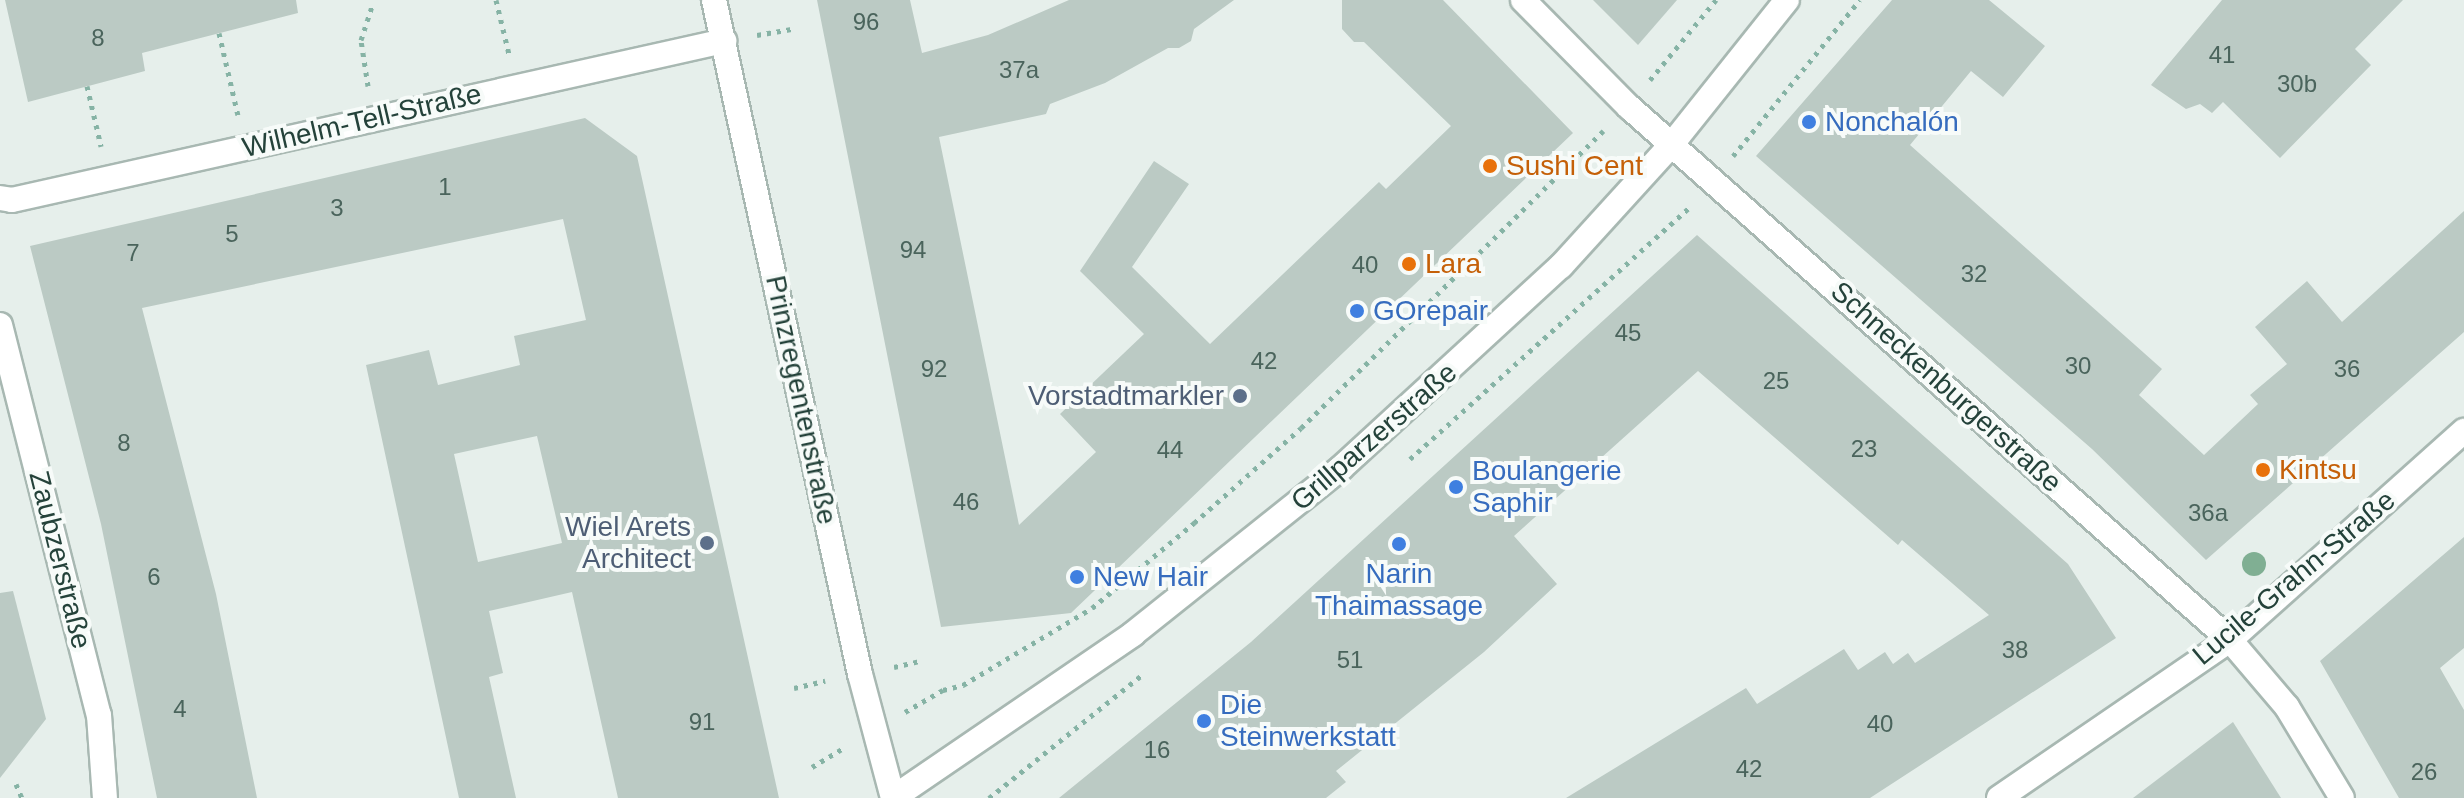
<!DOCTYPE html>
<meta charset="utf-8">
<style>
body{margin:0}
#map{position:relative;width:2464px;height:798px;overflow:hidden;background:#e6efeb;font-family:Helvetica,sans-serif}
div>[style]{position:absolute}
.building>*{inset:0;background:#bbcac4}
.path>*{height:5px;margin-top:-2.5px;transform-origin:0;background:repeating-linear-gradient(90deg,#86b3a5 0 4px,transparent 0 10px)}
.roads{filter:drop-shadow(2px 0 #a8b8b2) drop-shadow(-2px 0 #a8b8b2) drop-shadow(0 2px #a8b8b2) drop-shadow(0 -2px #a8b8b2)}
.street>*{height:24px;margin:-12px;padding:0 12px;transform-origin:12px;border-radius:12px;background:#fff}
.secondary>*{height:24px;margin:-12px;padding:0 12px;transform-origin:12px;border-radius:12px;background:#fff}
.trees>*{width:24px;height:24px;margin:-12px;border-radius:50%;background:#80af93}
.dots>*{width:22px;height:22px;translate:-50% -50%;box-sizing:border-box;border:4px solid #f7fbf9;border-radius:50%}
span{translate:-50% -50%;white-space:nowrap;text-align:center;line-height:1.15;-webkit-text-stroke:8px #f7fbf9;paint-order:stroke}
.number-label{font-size:24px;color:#4a645c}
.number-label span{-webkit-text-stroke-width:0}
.street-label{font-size:28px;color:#24423a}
.shop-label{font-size:28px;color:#366cbe}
.left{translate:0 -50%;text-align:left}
.food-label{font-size:28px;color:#c56008}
.service-label{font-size:28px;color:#4e5e75}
.right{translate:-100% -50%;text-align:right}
</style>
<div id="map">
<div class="building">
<i style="clip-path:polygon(5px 0,296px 0,298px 13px,142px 53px,145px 71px,28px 102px)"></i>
<i style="clip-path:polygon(817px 0,910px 0,922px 53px,988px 35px,1069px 0,1234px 0,1194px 29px,1191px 41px,1179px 48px,1168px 48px,1105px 83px,1050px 104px,1046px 114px,939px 137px,1019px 525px,1096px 452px,1060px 414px,1144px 334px,1080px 271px,1154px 161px,1189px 184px,1132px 267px,1210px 344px,1379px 182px,1386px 189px,1451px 126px,1364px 42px,1354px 42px,1342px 29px,1342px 0,1443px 0,1573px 133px,1071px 613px,941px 627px)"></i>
<i style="clip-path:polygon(1593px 0,1677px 0,1638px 45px)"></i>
<i style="clip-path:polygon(1892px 0,1989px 0,2045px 46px,2003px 97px,1971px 71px,1910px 145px,2162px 369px,2139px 395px,2204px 455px,2258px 404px,2250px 395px,2287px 364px,2255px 327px,2307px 281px,2342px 322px,2464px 211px,2464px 332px,2206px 560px,2092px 449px,1756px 156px)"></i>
<i style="clip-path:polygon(2222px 0,2403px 0,2355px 49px,2371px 65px,2280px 158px,2223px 102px,2212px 113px,2200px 104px,2186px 109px,2151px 85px)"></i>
<i style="clip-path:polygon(evenodd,585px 118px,637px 156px,779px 798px,618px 798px,572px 592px,489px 611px,503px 673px,489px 677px,516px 798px,459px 798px,366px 365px,429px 350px,438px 385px,520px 365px,514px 336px,586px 320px,563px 219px,142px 308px,216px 594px,257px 798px,157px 798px,101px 524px,30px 246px,585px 118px,537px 436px,562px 543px,478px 562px,454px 454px,537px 436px)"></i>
<i style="clip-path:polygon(1697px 235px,2068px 564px,2116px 638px,1870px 798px,1566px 798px,1746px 688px,1757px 704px,1844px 649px,1858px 670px,1885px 652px,1893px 664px,1908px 653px,1915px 663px,1989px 615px,1902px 540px,1898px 545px,1698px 371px,1514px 536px,1557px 584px,1484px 652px,1336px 771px,1346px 782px,1326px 798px,1059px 798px,1251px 642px)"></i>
<i style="clip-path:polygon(2464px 537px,2464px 648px,2440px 668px,2464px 710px,2464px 798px,2399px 798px,2320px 661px)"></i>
<i style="clip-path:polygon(13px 591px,46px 719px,0 778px,0 593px)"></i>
<i style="clip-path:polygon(2233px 722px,2281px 798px,2133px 798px)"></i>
</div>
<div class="path">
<i style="left:496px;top:0;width:56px;rotate:76.5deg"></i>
<i style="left:219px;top:33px;width:84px;rotate:77deg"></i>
<i style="left:757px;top:35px;width:35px;rotate:-10deg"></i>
<i style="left:1650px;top:80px;width:104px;rotate:-50.5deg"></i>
<i style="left:87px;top:86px;width:62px;rotate:76.9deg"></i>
<i style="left:368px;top:86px;width:47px;rotate:-98.7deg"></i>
<i style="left:361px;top:40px;width:36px;rotate:-72deg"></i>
<i style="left:1733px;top:156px;width:201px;rotate:-50.9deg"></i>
<i style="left:1410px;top:459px;width:378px;rotate:-42deg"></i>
<i style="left:894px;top:667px;width:27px;rotate:-13deg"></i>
<i style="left:794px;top:688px;width:32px;rotate:-13deg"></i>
<i style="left:905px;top:712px;width:44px;rotate:-30.1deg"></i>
<i style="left:943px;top:690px;width:21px;rotate:-14deg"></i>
<i style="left:963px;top:685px;width:150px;rotate:-30.8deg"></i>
<i style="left:1092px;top:608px;width:133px;rotate:-39.8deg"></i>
<i style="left:1194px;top:523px;width:143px;rotate:-41.6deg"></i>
<i style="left:1301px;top:428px;width:424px;rotate:-44.5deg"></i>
<i style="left:812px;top:767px;width:39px;rotate:-31deg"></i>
<i style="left:16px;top:784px;width:15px;rotate:67deg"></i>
<i style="left:989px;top:798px;width:195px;rotate:-38.8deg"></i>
</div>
<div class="roads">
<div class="street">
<i style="left:1523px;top:0;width:151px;rotate:45.3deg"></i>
<i style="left:1629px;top:107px;width:803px;rotate:41.57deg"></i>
<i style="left:2230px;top:640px;width:88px;rotate:49.6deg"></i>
<i style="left:2287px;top:707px;width:106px;rotate:58.9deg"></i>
<i style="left:0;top:198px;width:12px;rotate:9deg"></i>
<i style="left:12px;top:200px;width:730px;rotate:-12.59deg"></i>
<i style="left:0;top:325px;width:402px;rotate:75.8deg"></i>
<i style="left:99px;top:715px;width:83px;rotate:85.9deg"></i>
<i style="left:1999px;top:798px;width:280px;rotate:-34.4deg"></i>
<i style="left:2230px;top:640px;width:314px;rotate:-41.8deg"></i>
</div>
<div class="secondary">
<i style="left:714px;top:0;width:690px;rotate:77.78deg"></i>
<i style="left:860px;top:674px;width:128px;rotate:75.1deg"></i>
<i style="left:893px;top:798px;width:291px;rotate:-34.3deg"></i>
<i style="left:1133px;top:634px;width:266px;rotate:-38.6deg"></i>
<i style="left:1341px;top:468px;width:299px;rotate:-42.6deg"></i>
<i style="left:1561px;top:266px;width:165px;rotate:-47.7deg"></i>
<i style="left:1672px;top:144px;width:184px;rotate:-51.4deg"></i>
</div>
</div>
<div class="trees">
<i style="left:2254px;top:564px"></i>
</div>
<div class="dots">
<i style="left:1809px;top:122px;background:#3f7fe0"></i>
<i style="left:1490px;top:166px;background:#e8710a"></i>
<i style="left:1409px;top:264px;background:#e8710a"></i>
<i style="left:1357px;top:311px;background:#3f7fe0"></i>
<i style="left:1240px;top:396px;background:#5c6f8a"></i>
<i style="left:2263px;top:470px;background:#e8710a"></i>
<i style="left:1456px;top:487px;background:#3f7fe0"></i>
<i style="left:707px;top:543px;background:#5c6f8a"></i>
<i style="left:1399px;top:544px;background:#3f7fe0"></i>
<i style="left:1077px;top:577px;background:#3f7fe0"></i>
<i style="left:1204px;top:721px;background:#3f7fe0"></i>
</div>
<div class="number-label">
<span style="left:866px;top:22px">96</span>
<span style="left:98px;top:38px">8</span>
<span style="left:2222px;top:55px">41</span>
<span style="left:1019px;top:70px">37a</span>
<span style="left:2297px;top:84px">30b</span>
<span style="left:445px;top:187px">1</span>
<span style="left:337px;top:208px">3</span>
<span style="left:232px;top:234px">5</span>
<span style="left:913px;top:250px">94</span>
<span style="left:133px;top:253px">7</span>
<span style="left:1365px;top:265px">40</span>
<span style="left:1974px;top:274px">32</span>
<span style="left:1628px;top:333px">45</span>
<span style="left:1264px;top:361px">42</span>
<span style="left:2078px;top:366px">30</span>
<span style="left:934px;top:369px">92</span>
<span style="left:2347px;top:369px">36</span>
<span style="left:1776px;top:381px">25</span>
<span style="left:124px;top:443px">8</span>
<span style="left:1864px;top:449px">23</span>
<span style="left:1170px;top:450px">44</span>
<span style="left:966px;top:502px">46</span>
<span style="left:2208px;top:513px">36a</span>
<span style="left:154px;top:577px">6</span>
<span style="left:2015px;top:650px">38</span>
<span style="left:1350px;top:660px">51</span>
<span style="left:180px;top:709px">4</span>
<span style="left:702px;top:722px">91</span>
<span style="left:1880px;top:724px">40</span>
<span style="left:1157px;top:750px">16</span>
<span style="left:1749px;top:769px">42</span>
<span style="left:2424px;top:772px">26</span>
</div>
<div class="street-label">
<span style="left:362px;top:121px;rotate:-13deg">Wilhelm-Tell-Straße</span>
<span style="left:1946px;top:387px;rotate:42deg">Schneckenburgerstraße</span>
<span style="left:801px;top:400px;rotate:78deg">Prinzregentenstraße</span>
<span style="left:1374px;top:437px;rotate:-41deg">Grillparzerstraße</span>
<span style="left:60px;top:560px;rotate:76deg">Zaubzerstraße</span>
<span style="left:2294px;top:578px;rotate:-40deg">Lucile-Grahn-Straße</span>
</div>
<div class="shop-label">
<span class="left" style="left:1825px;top:122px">Nonchalón</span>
<span class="left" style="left:1373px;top:311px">GOrepair</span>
<span class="left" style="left:1472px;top:487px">Boulangerie<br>Saphir</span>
<span style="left:1399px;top:590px">Narin<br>Thaimassage</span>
<span class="left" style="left:1093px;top:577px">New Hair</span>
<span class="left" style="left:1220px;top:721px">Die<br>Steinwerkstatt</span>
</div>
<div class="food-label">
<span class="left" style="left:1506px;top:166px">Sushi Cent</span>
<span class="left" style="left:1425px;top:264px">Lara</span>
<span class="left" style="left:2279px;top:470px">Kintsu</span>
</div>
<div class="service-label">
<span class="right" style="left:1224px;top:396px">Vorstadtmarkler</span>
<span class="right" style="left:691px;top:543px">Wiel Arets<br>Architect</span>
</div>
</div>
